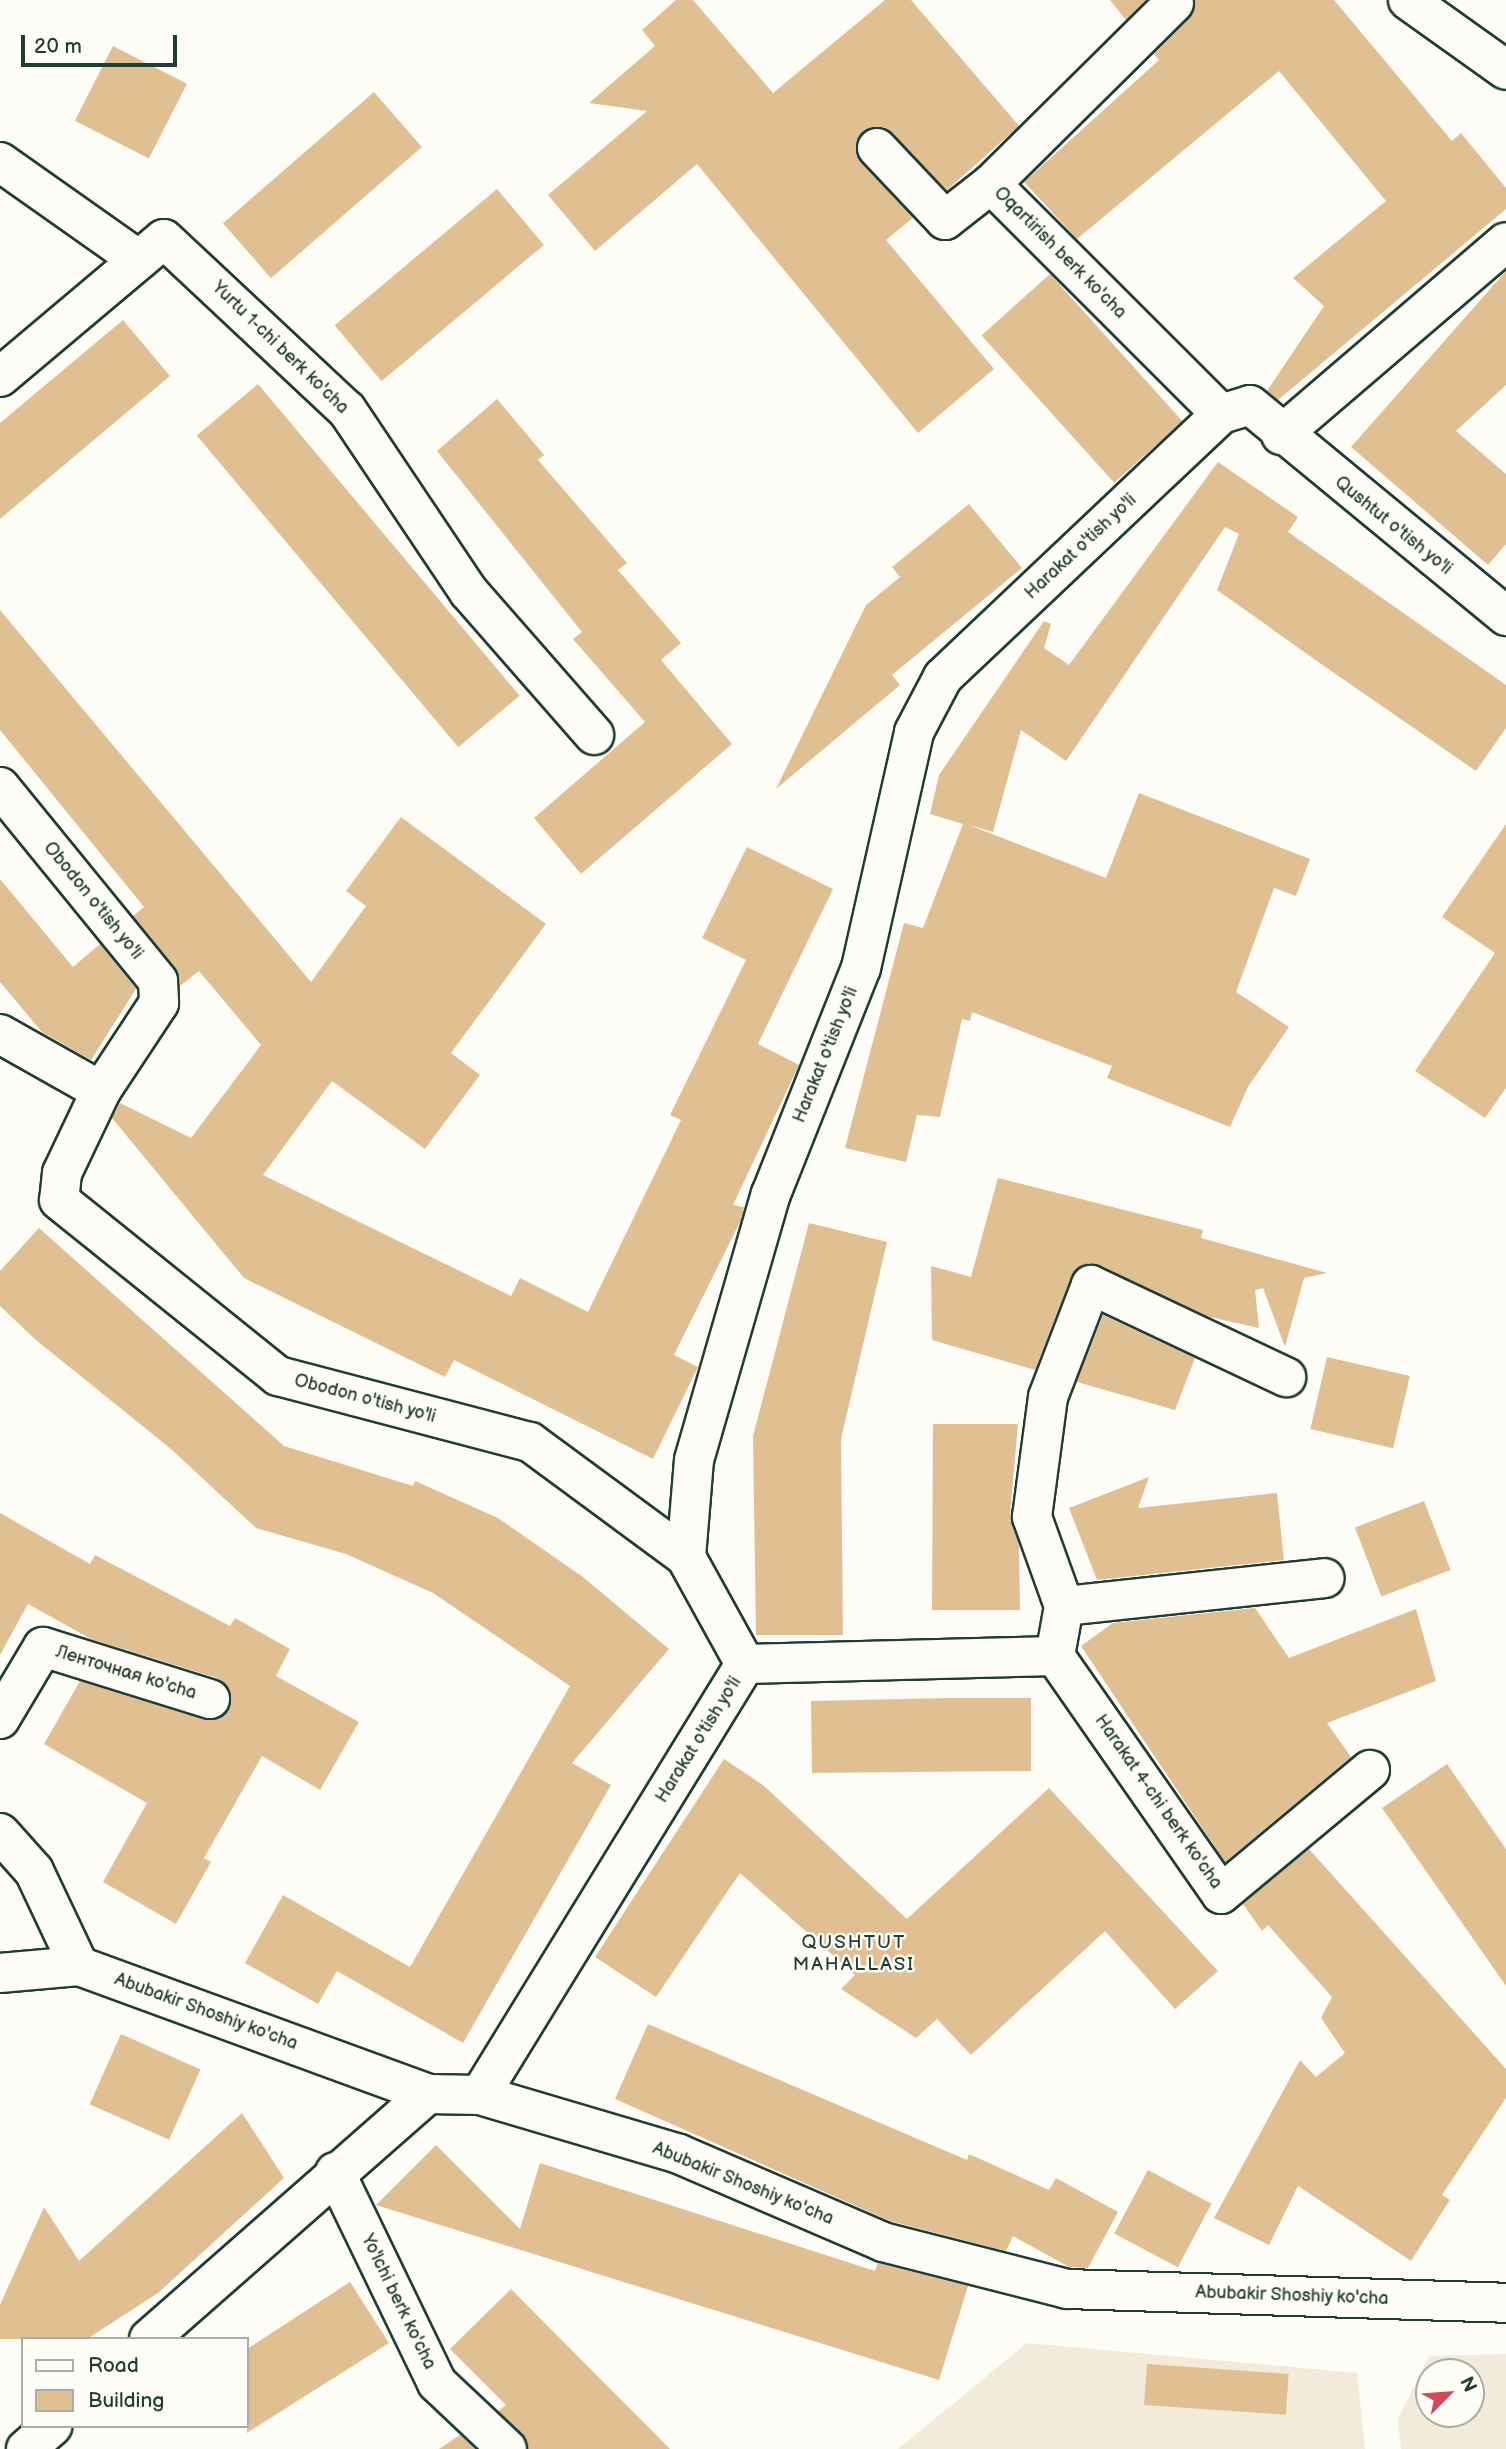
<!DOCTYPE html>
<meta charset="utf-8">
<style>
body{margin:0}
#map{position:relative;width:1506px;height:2449px;overflow:hidden;background:#fdfcf7;font-family:"Balsamiq Sans",sans-serif}
div>[style]{position:absolute}
.built>*{inset:0;background:#f4ead9}
.building>*{inset:0;background:#e0c093;transform-origin:0 0}
.roads{filter:drop-shadow(2px 0 #1f3d34) drop-shadow(-2px 0 #1f3d34) drop-shadow(0 2px #1f3d34) drop-shadow(0 -2px #1f3d34)}
.minor>*{height:38px;margin:-19px;padding:0 19px;transform-origin:19px;border-radius:19px;background:#fdfcf7}
span{translate:-50% -50%;white-space:nowrap;text-align:center;line-height:1.15;-webkit-text-stroke:5px #fdfcf7;paint-order:stroke}
.street-label{font-size:18px;color:#1f3d34}
.neighbourhood-label{font-size:19px;color:#1f3d34;letter-spacing:2px}
.legend{position:absolute;left:21px;top:2337px;width:228px;height:91px;box-sizing:border-box;background:#fdfcf7;border:2px solid #a4b0a9;margin:0;padding:9px 12px;list-style:none;font-size:21px;color:#1f3d34}
.legend li{display:flex;align-items:center;gap:14px;height:35px}
.legend b{width:35px;border:2px solid #a4b0a9}
.north{position:absolute;left:1415px;top:2358px;width:70px;height:70px;box-sizing:border-box;background:#fdfcf7;border:2px solid #a4b0a9;border-radius:50%;rotate:65deg;font-size:19px;font-weight:700;line-height:28px;text-align:center;color:#1f3d34}
.north::after{content:'';display:block;margin:auto;width:24px;height:32px;background:#d1495b;clip-path:polygon(50% 0,100% 100%,50% 72%,0 100%)}
.scale{position:absolute;left:21px;top:35px;width:156px;height:32px;box-sizing:border-box;border:4px solid #1f3d34;border-top:0;padding-left:9px;font-size:21px;line-height:24px;white-space:nowrap;color:#1f3d34;-webkit-text-stroke:5px #fdfcf7;paint-order:stroke}
</style>
<div id="map">
<div class="built">
<i style="clip-path:polygon(1027px 2343px,1357px 2373px,1365px 2449px,898px 2449px)"></i>
<i style="clip-path:polygon(evenodd,1506px 2354px,1506px 2449px,1401px 2449px,1398px 2419px,1429px 2356px,1506px 2354px,1429px 2372px,1471px 2372px,1471px 2414px,1429px 2414px,1429px 2372px)"></i>
</div>
<div class="building">
<i style="clip-path:polygon(676px 0,693px 0,773px 93px,885px 0,911px 0,1019px 126px,947px 190px,884px 127px,871px 127px,856px 141px,861px 162px,913px 218px,886px 240px,994px 369px,918px 433px,697px 164px,595px 251px,548px 195px,647px 111px,589px 103px,655px 46px,642px 30px)"></i>
<i style="clip-path:polygon(1110px 0,1146px 0,1126px 20px)"></i>
<i style="clip-path:polygon(1195px 0,1334px 0,1452px 141px,1461px 133px,1506px 188px,1506px 209px,1278px 400px,1267px 391px,1324px 306px,1293px 278px,1386px 201px,1279px 71px,1077px 239px,1024px 182px,1159px 60px,1154px 54px,1190px 18px)"></i>
<i style="left:113px;top:46px;width:83px;height:84px;rotate:27deg"></i>
<i style="left:374px;top:92px;width:73px;height:200px;rotate:49deg"></i>
<i style="left:497px;top:189px;width:73px;height:212px;rotate:50deg"></i>
<i style="clip-path:polygon(1506px 271px,1506px 385px,1456px 431px,1506px 474px,1506px 544px,1488px 565px,1351px 447px)"></i>
<i style="left:1050px;top:274px;width:198px;height:92px;rotate:48deg"></i>
<i style="clip-path:polygon(123px 320px,170px 376px,0 519px,0 423px)"></i>
<i style="left:258px;top:384px;width:407px;height:80px;rotate:50deg"></i>
<i style="clip-path:polygon(497px 399px,544px 455px,538px 460px,627px 563px,618px 570px,681px 643px,661px 660px,732px 744px,581px 874px,534px 818px,645px 722px,573px 639px,582px 632px,437px 451px)"></i>
<i style="clip-path:polygon(1218px 462px,1298px 517px,1288px 532px,1506px 685px,1506px 728px,1476px 771px,1324px 666px,1217px 590px,1239px 534px,1225px 527px,1066px 761px,1021px 730px,993px 832px,969px 825px,1106px 878px,1139px 793px,1310px 859px,1296px 896px,1274px 888px,1236px 992px,1289px 1027px,1248px 1087px,1230px 1127px,1107px 1078px,1112px 1066px,972px 1012px,970px 1021px,962px 1019px,940px 1117px,917px 1115px,906px 1162px,845px 1148px,904px 923px,923px 928px,963px 824px,930px 814px,939px 775px,1044px 621px,1051px 624px,1044px 648px,1069px 665px)"></i>
<i style="clip-path:polygon(969px 504px,1022px 568px,892px 675px,900px 685px,776px 789px,866px 605px,900px 577px,892px 567px)"></i>
<i style="clip-path:polygon(0 610px,311px 982px,366px 906px,346px 891px,401px 817px,546px 924px,451px 1053px,480px 1075px,425px 1149px,332px 1081px,263px 1175px,511px 1296px,520px 1278px,588px 1312px,681px 1120px,670px 1115px,746px 960px,702px 938px,747px 847px,833px 889px,758px 1044px,799px 1065px,733px 1205px,744px 1207px,741px 1220px,674px 1355px,698px 1367px,653px 1459px,454px 1360px,445px 1377px,244px 1278px,112px 1118px,120px 1103px,191px 1138px,261px 1045px,199px 971px,180px 986px,175px 967px,133px 916px,144px 907px,0 730px)"></i>
<i style="clip-path:polygon(1506px 824px,1506px 1088px,1485px 1118px,1415px 1071px,1495px 953px,1442px 917px)"></i>
<i style="clip-path:polygon(0 879px,73px 967px,100px 944px,136px 989px,91px 1060px,42px 1032px,0 982px)"></i>
<i style="clip-path:polygon(998px 1178px,1203px 1230px,1201px 1238px,1327px 1273px,1304px 1278px,1285px 1347px,1263px 1288px,1255px 1290px,1259px 1328px,1210px 1317px,1089px 1263px,1071px 1277px,1035px 1370px,932px 1340px,931px 1266px,971px 1277px)"></i>
<i style="clip-path:polygon(809px 1223px,887px 1242px,841px 1439px,843px 1635px,756px 1635px,753px 1436px)"></i>
<i style="clip-path:polygon(39px 1228px,284px 1446px,413px 1486px,415px 1481px,498px 1518px,583px 1577px,669px 1649px,572px 1763px,611px 1785px,463px 2043px,337px 1971px,318px 2004px,245px 1963px,283px 1895px,410px 1967px,570px 1686px,433px 1593px,346px 1554px,256px 1528px,171px 1449px,36px 1340px,0 1306px,0 1271px)"></i>
<i style="clip-path:polygon(1103px 1315px,1195px 1358px,1175px 1410px,1077px 1382px)"></i>
<i style="left:1327px;top:1357px;width:85px;height:74px;rotate:13deg"></i>
<i style="clip-path:polygon(933px 1424px,1018px 1424px,1010px 1515px,1019px 1546px,1020px 1610px,932px 1610px)"></i>
<i style="clip-path:polygon(1149px 1477px,1138px 1508px,1277px 1493px,1284px 1560px,1097px 1580px,1069px 1508px)"></i>
<i style="left:1424px;top:1501px;width:74px;height:74px;rotate:69deg"></i>
<i style="clip-path:polygon(0 1513px,90px 1564px,95px 1555px,230px 1626px,235px 1618px,290px 1649px,276px 1676px,359px 1722px,320px 1790px,262px 1756px,204px 1858px,211px 1862px,176px 1924px,103px 1882px,147px 1803px,44px 1744px,80px 1681px,204px 1720px,225px 1715px,231px 1694px,217px 1678px,91px 1639px,28px 1604px,0 1655px)"></i>
<i style="clip-path:polygon(1255px 1608px,1289px 1658px,1416px 1609px,1436px 1681px,1327px 1723px,1351px 1757px,1225px 1862px,1081px 1646px,1113px 1623px)"></i>
<i style="clip-path:polygon(949px 1698px,1031px 1698px,1031px 1771px,812px 1773px,811px 1701px)"></i>
<i style="clip-path:polygon(724px 1759px,763px 1785px,907px 1919px,1049px 1788px,1218px 1971px,1175px 2009px,1105px 1931px,971px 2055px,937px 2019px,916px 2038px,841px 1989px,855px 1975px,740px 1873px,656px 1997px,595px 1957px)"></i>
<i style="clip-path:polygon(1447px 1764px,1506px 1849px,1506px 1986px,1382px 1808px)"></i>
<i style="clip-path:polygon(1309px 1849px,1506px 2069px,1506px 2098px,1442px 2195px,1450px 2200px,1411px 2261px,1298px 2186px,1269px 2245px,1214px 2218px,1300px 2060px,1316px 2077px,1345px 2053px,1321px 2018px,1332px 1997px,1268px 1925px,1262px 1931px,1243px 1904px)"></i>
<i style="clip-path:polygon(648px 2024px,967px 2160px,969px 2154px,1049px 2190px,1056px 2178px,1118px 2212px,1088px 2268px,1069px 2267px,1013px 2236px,1006px 2251px,890px 2221px,615px 2099px)"></i>
<i style="left:121px;top:2034px;width:87px;height:77px;rotate:24deg"></i>
<i style="clip-path:polygon(242px 2113px,284px 2178px,158px 2293px,87px 2339px,0 2339px,0 2305px,44px 2207px,79px 2261px)"></i>
<i style="clip-path:polygon(436px 2145px,520px 2229px,540px 2163px,875px 2271px,878px 2263px,968px 2286px,939px 2380px,376px 2205px)"></i>
<i style="left:1148px;top:2170px;width:72px;height:72px;rotate:28deg"></i>
<i style="clip-path:polygon(350px 2282px,389px 2343px,247px 2433px,247px 2349px)"></i>
<i style="clip-path:polygon(511px 2289px,670px 2449px,528px 2449px,522px 2434px,498px 2411px,506px 2405px,450px 2349px)"></i>
<i style="left:1147px;top:2364px;width:142px;height:41px;rotate:4deg"></i>
<i style="clip-path:polygon(460px 2435px,475px 2449px,439px 2449px)"></i>
</div>
<div class="roads">
<div class="minor">
<i style="left:1408px;top:0;width:120px;rotate:35.5deg"></i>
<i style="left:1174px;top:3px;width:257px;rotate:135.3deg"></i>
<i style="left:991px;top:184px;width:325px;rotate:45deg"></i>
<i style="left:877px;top:148px;width:99px;rotate:46.6deg"></i>
<i style="left:945px;top:220px;width:58px;rotate:-38deg"></i>
<i style="left:0;top:162px;width:170px;rotate:35.2deg"></i>
<i style="left:0;top:377px;width:214px;rotate:-40.1deg"></i>
<i style="left:164px;top:239px;width:250px;rotate:43.1deg"></i>
<i style="left:347px;top:410px;width:219px;rotate:56.2deg"></i>
<i style="left:469px;top:592px;width:190px;rotate:48.8deg"></i>
<i style="left:1281px;top:435px;width:296px;rotate:-40.6deg"></i>
<i style="left:0;top:787px;width:250px;rotate:50.8deg"></i>
<i style="left:158px;top:981px;width:22px;rotate:87deg"></i>
<i style="left:159px;top:1003px;width:105px;rotate:123.4deg"></i>
<i style="left:0;top:1034px;width:116px;rotate:29.4deg"></i>
<i style="left:101px;top:1091px;width:91px;rotate:115.4deg"></i>
<i style="left:62px;top:1173px;width:27px;rotate:96deg"></i>
<i style="left:59px;top:1200px;width:281px;rotate:38.8deg"></i>
<i style="left:278px;top:1376px;width:260px;rotate:14.7deg"></i>
<i style="left:530px;top:1442px;width:194px;rotate:36.4deg"></i>
<i style="left:1064px;top:1606px;width:262px;rotate:-6.1deg"></i>
<i style="left:1055px;top:1656px;width:51px;rotate:-79.8deg"></i>
<i style="left:1064px;top:1606px;width:95px;rotate:-109.8deg"></i>
<i style="left:1032px;top:1517px;width:121px;rotate:-82.4deg"></i>
<i style="left:1048px;top:1397px;width:120px;rotate:-69deg"></i>
<i style="left:1091px;top:1285px;width:216px;rotate:25.3deg"></i>
<i style="left:745px;top:1664px;width:310px;rotate:-1.5deg"></i>
<i style="left:1055px;top:1656px;width:290px;rotate:55.1deg"></i>
<i style="left:1221px;top:1894px;width:194px;rotate:-39.8deg"></i>
<i style="left:0;top:1719px;width:84px;rotate:-59.2deg"></i>
<i style="left:43px;top:1647px;width:175px;rotate:17.3deg"></i>
<i style="left:0;top:1833px;width:51px;rotate:48.2deg"></i>
<i style="left:34px;top:1871px;width:105px;rotate:64.7deg"></i>
<i style="left:0;top:1973px;width:79px;rotate:-5.1deg"></i>
<i style="left:79px;top:1966px;width:372px;rotate:20.1deg"></i>
<i style="left:428px;top:2094px;width:52px;rotate:1.1deg"></i>
<i style="left:480px;top:2095px;width:208px;rotate:16.5deg"></i>
<i style="left:679px;top:2154px;width:222px;rotate:23.3deg"></i>
<i style="left:883px;top:2242px;width:190px;rotate:14.3deg"></i>
<i style="left:1067px;top:2289px;width:439px;rotate:1.8deg"></i>
<i style="left:480px;top:2095px;width:506px;rotate:-58.41deg"></i>
<i style="left:745px;top:1664px;width:122px;rotate:-118.9deg"></i>
<i style="left:686px;top:1557px;width:97px;rotate:-85.3deg"></i>
<i style="left:694px;top:1460px;width:277px;rotate:-73.9deg"></i>
<i style="left:771px;top:1194px;width:243px;rotate:-68.3deg"></i>
<i style="left:861px;top:968px;width:242px;rotate:-77.3deg"></i>
<i style="left:914px;top:732px;width:62px;rotate:-62.2deg"></i>
<i style="left:943px;top:677px;width:383px;rotate:-43.4deg"></i>
<i style="left:1221px;top:414px;width:30px;rotate:-17deg"></i>
<i style="left:1250px;top:405px;width:332px;rotate:39.5deg"></i>
<i style="left:335px;top:2172px;width:234px;rotate:64.2deg"></i>
<i style="left:437px;top:2383px;width:96px;rotate:43.3deg"></i>
<i style="left:149px;top:2339px;width:371px;rotate:-41.3deg"></i>
<i style="left:26px;top:2449px;width:35px;rotate:-41deg"></i>
</div>
</div>
<div class="street-label">
<span style="left:1060px;top:253px;rotate:45deg">Oqartirish berk ko'cha</span>
<span style="left:280px;top:348px;rotate:44deg">Yurtu 1-chi berk ko'cha</span>
<span style="left:1393px;top:526px;rotate:39deg">Qushtut o'tish yo'li</span>
<span style="left:1081px;top:547px;rotate:-43deg">Harakat o'tish yo'li</span>
<span style="left:93px;top:901px;rotate:51deg">Obodon o'tish yo'li</span>
<span style="left:826px;top:1055px;rotate:-68deg">Harakat o'tish yo'li</span>
<span style="left:365px;top:1399px;rotate:15deg">Obodon o'tish yo'li</span>
<span style="left:126px;top:1673px;rotate:17deg">Ленточная ko'cha</span>
<span style="left:699px;top:1740px;rotate:-58deg">Harakat o'tish yo'li</span>
<span style="left:1158px;top:1802px;rotate:55deg">Harakat 4-chi berk ko'cha</span>
<span style="left:206px;top:2012px;rotate:20deg">Abubakir Shoshiy ko'cha</span>
<span style="left:743px;top:2184px;rotate:22deg">Abubakir Shoshiy ko'cha</span>
<span style="left:1292px;top:2296px;rotate:2deg">Abubakir Shoshiy ko'cha</span>
<span style="left:398px;top:2302px;rotate:64deg">Yo'lchi berk ko'cha</span>
</div>
<div class="neighbourhood-label">
<span style="left:854px;top:1954px">QUSHTUT<br>MAHALLASI</span>
</div>
<ul class="legend">
<li><b style="height:9px;background:#fdfcf7"></b>Road</li>
<li><b style="height:19px;background:#e0c093"></b>Building</li>
</ul>
<div class="north">N</div>
<div class="scale">20 m</div>
</div>
